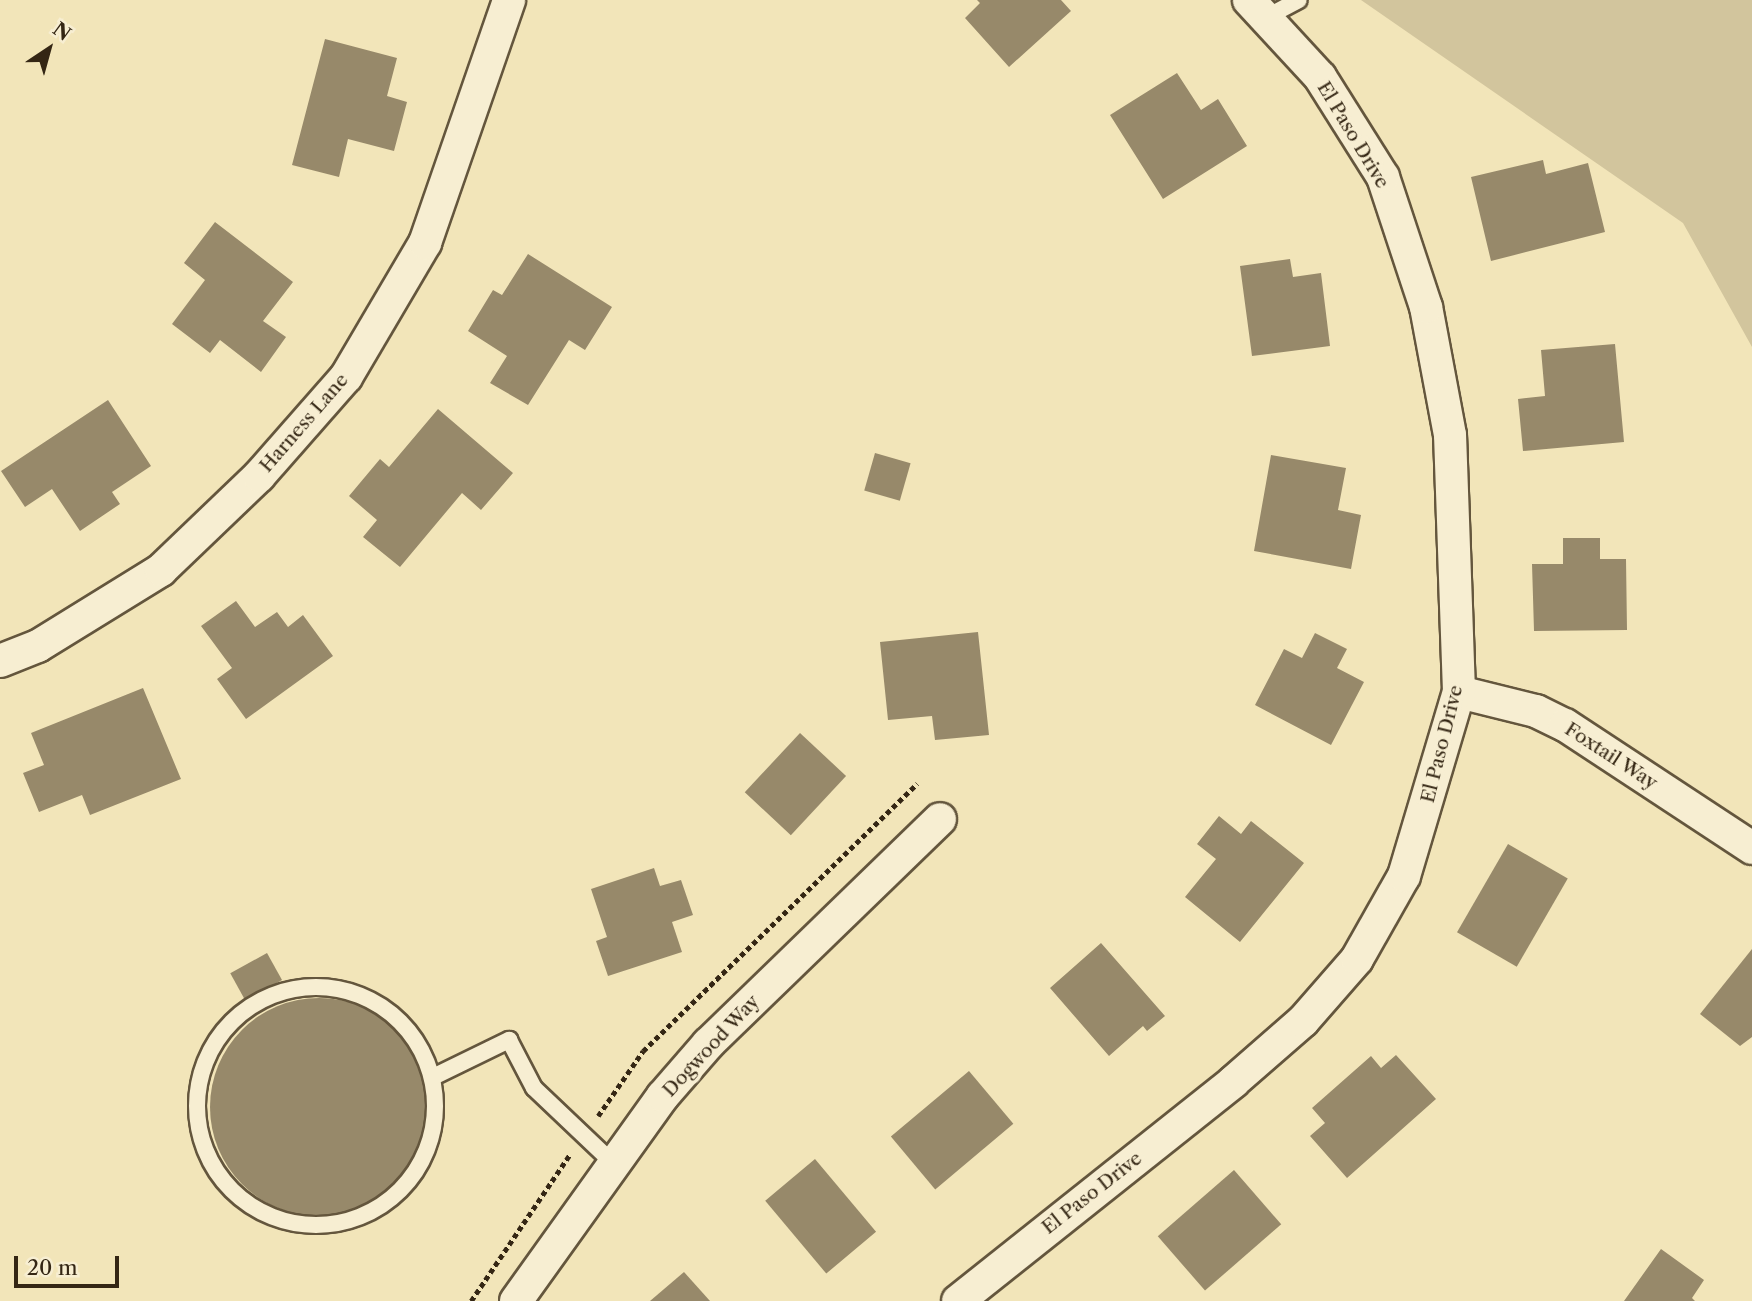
<!DOCTYPE html>
<style>
body{margin:0}
#map{position:relative;width:1752px;height:1301px;overflow:hidden;background:#f2e5b9;font-family:"Libre Caslon Text",serif}
div>[style]{position:absolute}
.green>*{inset:0;background:#d2c59d}
.building>*{inset:0;background:#97896a;transform-origin:0 0}
.round{border-radius:50%}
.path>*{height:4.5px;margin-top:-2.25px;transform-origin:0;background:repeating-linear-gradient(90deg,#342614 0 5px,transparent 0 8.5px)}
.roads{filter:drop-shadow(2px 0 #64563d) drop-shadow(-2px 0 #64563d) drop-shadow(0 2px #64563d) drop-shadow(0 -2px #64563d)}
.service>*{height:16px;margin:-8px;padding:0 8px;transform-origin:8px;border-radius:8px;background:#f7eed2}
.service>.ring{margin:-8px;padding:0;box-sizing:content-box;background:none;border:16px solid #f7eed2;border-radius:50%}
.minor>*{height:32px;margin:-16px;padding:0 16px;transform-origin:16px;border-radius:16px;background:#f7eed2}
span{translate:-50% -50%;white-space:nowrap;text-align:center;line-height:1.15;-webkit-text-stroke:7px #f7eed2;paint-order:stroke}
.street-label{font-size:19px;color:#342614}
.north{position:absolute;left:14px;top:14px;width:70px;height:70px;-webkit-text-stroke:5px #f7eed2;paint-order:stroke;rotate:36deg;font-size:19px;font-weight:700;line-height:28px;text-align:center;color:#342614}
.north::after{content:'';display:block;margin:auto;width:24px;height:32px;background:#342614;clip-path:polygon(50% 0,100% 100%,50% 72%,0 100%)}
.scale{position:absolute;left:14px;top:1256px;width:105px;height:32px;box-sizing:border-box;border:4px solid #342614;border-top:0;padding-left:9px;font-size:21px;line-height:24px;white-space:nowrap;color:#342614;-webkit-text-stroke:5px #f7eed2;paint-order:stroke}
</style>
<div id="map">
<div class="green">
<i style="clip-path:polygon(1361px 0,1752px 0,1752px 347px,1683px 223px)"></i>
</div>
<div class="building">
<i style="clip-path:polygon(977px 0,1061px 0,1071px 11px,1009px 67px,965px 18px,980px 3px)"></i>
<i style="clip-path:polygon(325px 39px,397px 58px,387px 96px,407px 102px,394px 151px,348px 139px,339px 177px,292px 165px)"></i>
<i style="clip-path:polygon(1177px 73px,1201px 110px,1218px 99px,1247px 146px,1163px 199px,1110px 115px)"></i>
<i style="clip-path:polygon(1543px 160px,1546px 174px,1588px 163px,1605px 232px,1491px 261px,1471px 177px)"></i>
<i style="clip-path:polygon(215px 222px,293px 282px,263px 321px,286px 337px,261px 372px,220px 340px,210px 353px,172px 324px,205px 280px,184px 263px)"></i>
<i style="clip-path:polygon(528px 254px,612px 307px,585px 350px,569px 340px,528px 405px,490px 383px,507px 356px,468px 331px,493px 290px,502px 295px)"></i>
<i style="clip-path:polygon(1290px 259px,1293px 277px,1321px 273px,1330px 346px,1252px 356px,1240px 266px)"></i>
<i style="clip-path:polygon(1615px 344px,1624px 442px,1523px 451px,1518px 399px,1545px 396px,1541px 350px)"></i>
<i style="clip-path:polygon(108px 400px,151px 466px,112px 492px,120px 504px,80px 531px,52px 489px,25px 507px,1px 471px)"></i>
<i style="clip-path:polygon(438px 409px,513px 473px,481px 510px,462px 493px,400px 567px,363px 537px,377px 520px,349px 496px,380px 459px,389px 467px)"></i>
<i style="left:875px;top:453px;width:37px;height:39px;rotate:16deg"></i>
<i style="clip-path:polygon(1271px 455px,1346px 468px,1338px 510px,1361px 515px,1351px 569px,1254px 551px)"></i>
<i style="clip-path:polygon(1563px 538px,1600px 538px,1600px 559px,1626px 559px,1627px 630px,1534px 631px,1532px 564px,1563px 564px)"></i>
<i style="clip-path:polygon(236px 601px,255px 627px,277px 612px,288px 627px,303px 615px,333px 656px,246px 719px,217px 679px,232px 668px,201px 626px)"></i>
<i style="clip-path:polygon(978px 632px,989px 735px,935px 740px,932px 716px,888px 720px,880px 642px)"></i>
<i style="clip-path:polygon(1315px 633px,1347px 649px,1337px 668px,1364px 682px,1331px 745px,1255px 705px,1284px 649px,1302px 658px)"></i>
<i style="clip-path:polygon(143px 688px,181px 779px,90px 815px,82px 795px,39px 812px,23px 773px,44px 765px,31px 733px)"></i>
<i style="left:800px;top:733px;width:63px;height:81px;rotate:43deg"></i>
<i style="clip-path:polygon(1219px 816px,1241px 834px,1251px 821px,1304px 863px,1240px 942px,1185px 897px,1216px 859px,1197px 844px)"></i>
<i style="left:1508px;top:844px;width:69px;height:102px;rotate:30deg"></i>
<i style="clip-path:polygon(654px 868px,660px 886px,681px 880px,693px 915px,672px 922px,682px 952px,608px 976px,596px 941px,607px 937px,591px 889px)"></i>
<i style="clip-path:polygon(1101px 943px,1165px 1016px,1147px 1031px,1143px 1026px,1109px 1056px,1050px 988px)"></i>
<i style="clip-path:polygon(1752px 949px,1752px 1037px,1740px 1046px,1700px 1014px)"></i>
<i style="left:267px;top:953px;width:31px;height:42px;rotate:61deg"></i>
<i class="round" style="left:210px;top:998px;width:218px;height:218px"></i>
<i style="clip-path:polygon(1396px 1055px,1436px 1099px,1347px 1178px,1310px 1136px,1325px 1123px,1312px 1108px,1371px 1056px,1381px 1068px)"></i>
<i style="left:969px;top:1071px;width:69px;height:102px;rotate:50deg"></i>
<i style="left:815px;top:1159px;width:95px;height:65px;rotate:50deg"></i>
<i style="left:1234px;top:1170px;width:72px;height:101px;rotate:49deg"></i>
<i style="clip-path:polygon(1661px 1249px,1704px 1280px,1692px 1298px,1695px 1301px,1624px 1301px)"></i>
<i style="clip-path:polygon(684px 1272px,710px 1301px,650px 1301px)"></i>
</div>
<div class="path">
<i style="left:598px;top:1116px;width:79px;rotate:-55.3deg"></i>
<i style="left:643px;top:1051px;width:383px;rotate:-44.3deg"></i>
<i style="left:471px;top:1301px;width:177px;rotate:-56deg"></i>
</div>
<div class="roads">
<div class="service">
<i style="left:1265px;top:18px;width:38px;rotate:-28deg"></i>
<i class="ring" style="left:197px;top:987px;width:222px;height:222px"></i>
<i style="left:433px;top:1077px;width:85px;rotate:-26deg"></i>
<i style="left:509px;top:1040px;width:54px;rotate:62.5deg"></i>
<i style="left:534px;top:1088px;width:110px;rotate:43.5deg"></i>
</div>
<div class="minor">
<i style="left:0;top:661px;width:41px;rotate:-21.5deg"></i>
<i style="left:38px;top:646px;width:145px;rotate:-31.7deg"></i>
<i style="left:161px;top:570px;width:136px;rotate:-43.8deg"></i>
<i style="left:259px;top:476px;width:132px;rotate:-48.7deg"></i>
<i style="left:346px;top:377px;width:156px;rotate:-59.5deg"></i>
<i style="left:425px;top:243px;width:257px;rotate:-70.9deg"></i>
<i style="left:1459px;top:692px;width:79px;rotate:13.9deg"></i>
<i style="left:1536px;top:711px;width:32px;rotate:26deg"></i>
<i style="left:1565px;top:725px;width:224px;rotate:33.3deg"></i>
<i style="left:516px;top:1301px;width:252px;rotate:-54.4deg"></i>
<i style="left:663px;top:1096px;width:69px;rotate:-49.1deg"></i>
<i style="left:708px;top:1044px;width:323px;rotate:-44.1deg"></i>
<i style="left:958px;top:1301px;width:352px;rotate:-38.5deg"></i>
<i style="left:1233px;top:1082px;width:93px;rotate:-41.1deg"></i>
<i style="left:1303px;top:1021px;width:82px;rotate:-48.9deg"></i>
<i style="left:1357px;top:959px;width:95px;rotate:-60.5deg"></i>
<i style="left:1404px;top:876px;width:192px;rotate:-73.4deg"></i>
<i style="left:1459px;top:692px;width:257px;rotate:-92deg"></i>
<i style="left:1450px;top:435px;width:130px;rotate:-100.6deg"></i>
<i style="left:1426px;top:307px;width:137px;rotate:-108.3deg"></i>
<i style="left:1383px;top:177px;width:118px;rotate:-122.2deg"></i>
<i style="left:1320px;top:77px;width:105px;rotate:-132.7deg"></i>
</div>
</div>
<div class="street-label">
<span style="left:1353px;top:135px;rotate:59deg">El Paso Drive</span>
<span style="left:304px;top:423px;rotate:-49deg">Harness Lane</span>
<span style="left:1442px;top:744px;rotate:-76deg">El Paso Drive</span>
<span style="left:1611px;top:756px;rotate:33deg">Foxtail Way</span>
<span style="left:711px;top:1046px;rotate:-47deg">Dogwood Way</span>
<span style="left:1092px;top:1193px;rotate:-38deg">El Paso Drive</span>
</div>
<div class="north">N</div>
<div class="scale">20 m</div>
</div>
